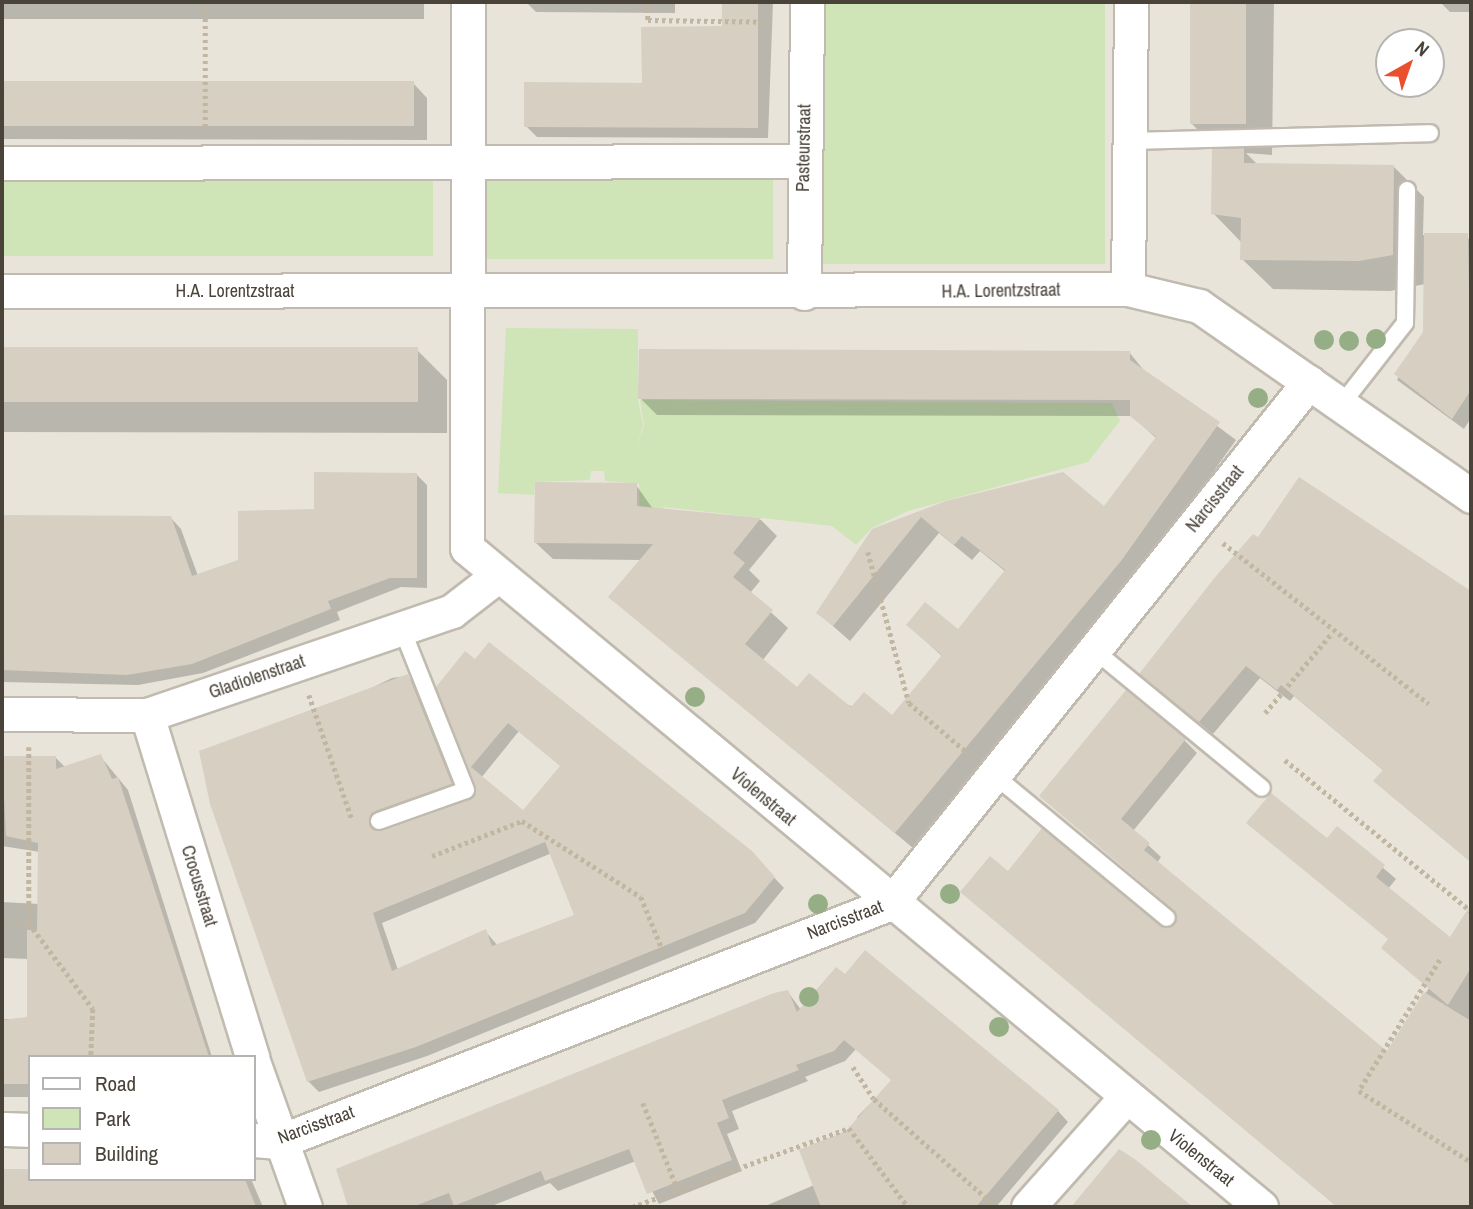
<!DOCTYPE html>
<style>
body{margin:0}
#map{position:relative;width:1473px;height:1209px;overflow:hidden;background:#f5f2ec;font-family:"Archivo Narrow",sans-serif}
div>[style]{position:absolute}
.residential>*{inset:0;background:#e8e4da}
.green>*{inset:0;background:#cfe5b8;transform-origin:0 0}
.shadow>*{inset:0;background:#0003;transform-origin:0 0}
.building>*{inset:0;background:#d6cfc2;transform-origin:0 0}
.path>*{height:4.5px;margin-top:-2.25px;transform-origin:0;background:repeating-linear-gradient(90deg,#c0b6a1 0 3.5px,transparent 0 7px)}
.roads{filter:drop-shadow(2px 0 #c0baaf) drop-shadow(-2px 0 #c0baaf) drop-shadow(0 2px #c0baaf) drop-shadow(0 -2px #c0baaf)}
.lane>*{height:16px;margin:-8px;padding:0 8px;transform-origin:8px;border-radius:8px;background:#fff}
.street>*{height:33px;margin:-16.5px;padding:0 16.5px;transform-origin:16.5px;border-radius:16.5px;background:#fff}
.trees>*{width:20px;height:20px;margin:-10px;border-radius:50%;background:#96ae85}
span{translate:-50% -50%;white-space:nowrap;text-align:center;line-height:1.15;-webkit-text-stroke:6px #fff;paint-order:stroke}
.street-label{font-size:18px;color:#49433a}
.frame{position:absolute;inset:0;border:4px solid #49433a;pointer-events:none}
.legend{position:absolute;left:28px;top:1055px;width:228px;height:126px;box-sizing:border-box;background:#fff;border:2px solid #b6b4b0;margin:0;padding:9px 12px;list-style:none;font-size:21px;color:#49433a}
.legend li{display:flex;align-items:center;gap:14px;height:35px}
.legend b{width:35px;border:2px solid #b6b4b0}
.north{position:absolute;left:1375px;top:28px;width:70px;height:70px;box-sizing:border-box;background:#fff;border:2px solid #b6b4b0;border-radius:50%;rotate:40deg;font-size:19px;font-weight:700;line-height:28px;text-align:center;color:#49433a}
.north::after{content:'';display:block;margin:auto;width:24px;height:32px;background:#ea502d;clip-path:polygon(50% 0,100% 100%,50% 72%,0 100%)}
</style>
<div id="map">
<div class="residential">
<i style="clip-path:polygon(evenodd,2px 2px,1471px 2px,1471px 1207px,2px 1207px,2px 2px,1389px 42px,1431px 42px,1431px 84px,1389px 84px,1389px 42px,2px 2px,30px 1057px,254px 1057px,254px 1179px,30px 1179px,30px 1057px)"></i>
</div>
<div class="green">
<i style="left:822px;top:2px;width:283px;height:262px"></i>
<i style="left:2px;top:179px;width:431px;height:77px"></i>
<i style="left:483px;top:179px;width:290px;height:80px"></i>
<i style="clip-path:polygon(506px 328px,638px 329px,638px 400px,643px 425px,636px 450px,644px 425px,640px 400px,1112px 403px,1120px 421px,1088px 462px,908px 511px,872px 528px,856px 545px,832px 526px,664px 507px,640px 537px,639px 484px,605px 481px,604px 471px,591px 471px,590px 480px,535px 482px,534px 495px,498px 493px)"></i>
</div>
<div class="shadow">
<i style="left:2px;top:2px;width:422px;height:17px"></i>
<i style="clip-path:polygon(526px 2px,675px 2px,675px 13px,536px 12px)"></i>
<i style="clip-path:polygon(724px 2px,773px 2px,768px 138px,537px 137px,526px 126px,644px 84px,724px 28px)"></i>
<i style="clip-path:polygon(1192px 2px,1274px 2px,1272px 155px,1246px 153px,1258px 165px,1393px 166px,1424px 197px,1423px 235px,1471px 239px,1471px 418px,1464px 429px,1397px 380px,1424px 333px,1425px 284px,1390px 291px,1273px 289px,1242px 259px,1242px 243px,1213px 213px,1219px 151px,1191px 123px)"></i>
<i style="clip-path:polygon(1440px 2px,1471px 2px,1471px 12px,1450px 12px)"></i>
<i style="clip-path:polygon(2px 83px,413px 83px,427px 98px,427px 140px,2px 139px)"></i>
<i style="clip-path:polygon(2px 349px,417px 350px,447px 380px,447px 433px,2px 432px)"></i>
<i style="clip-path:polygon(1129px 352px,1146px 373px,1236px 440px,1137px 578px,913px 848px,610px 597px,641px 560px,553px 559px,536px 543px,636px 485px,653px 509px,761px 520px,777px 536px,749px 570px,760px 581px,750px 593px,788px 628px,762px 661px,797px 690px,892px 718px,943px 657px,908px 625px,959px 631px,1006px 572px,980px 551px,972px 560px,939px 533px,850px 641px,818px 613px,873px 530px,946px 503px,1105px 509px,1157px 439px,1132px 416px,657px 415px,640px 398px)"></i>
<i style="clip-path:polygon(417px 475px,427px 485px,427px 588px,401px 587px,337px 612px,340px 620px,203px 673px,138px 685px,2px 682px,2px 516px,171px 518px,181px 529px,198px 576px,240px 561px,316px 510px)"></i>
<i style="clip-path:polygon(1300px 479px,1471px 597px,1471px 862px,1388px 793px,1384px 771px,1294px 696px,1290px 701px,1260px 678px,1213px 734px,1154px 686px)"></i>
<i style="clip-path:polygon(evenodd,465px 654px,752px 854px,784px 888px,755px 923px,427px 1056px,319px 1092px,308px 1081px,326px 710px,392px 678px,407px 676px,418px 687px,461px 794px,386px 821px,380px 834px,475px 798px,478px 786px,438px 687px,465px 654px,519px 731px,562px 767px,524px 812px,481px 778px,519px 731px,465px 654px,552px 853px,576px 916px,498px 946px,486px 932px,398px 970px,382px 923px,552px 853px)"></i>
<i style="clip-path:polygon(1184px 740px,1197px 753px,1133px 831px,1161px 857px,1157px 863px,1387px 1053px,1429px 988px,1383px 948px,1390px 940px,1249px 823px,1328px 840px,1337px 828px,1396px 879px,1388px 889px,1450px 940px,1471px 907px,1471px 1207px,1341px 1207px,962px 892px,1008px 874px,1160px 928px,1177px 926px,1176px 911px,1054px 808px)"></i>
<i style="clip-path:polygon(100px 756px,128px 790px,212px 1057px,30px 1057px,30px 1097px,2px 1097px,2px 1019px,29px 1019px,29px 959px,2px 958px,2px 902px,39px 904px,40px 852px,2px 846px,2px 757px,56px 758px,65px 767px)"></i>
<i style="clip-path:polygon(788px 992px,801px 1010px,1058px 1111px,1068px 1122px,996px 1207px,763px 1207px,875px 1159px,857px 1117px,893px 1081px,856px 1049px,845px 1061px,805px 1077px,808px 1081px,732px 1111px,739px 1129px,727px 1134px,742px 1171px,659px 1204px,636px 1161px,558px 1191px,550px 1183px,489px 1207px,352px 1207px,338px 1170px)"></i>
<i style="clip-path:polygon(1119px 1152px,1186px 1207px,1073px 1207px)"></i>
<i style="clip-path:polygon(2px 1172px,30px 1173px,30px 1179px,251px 1179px,263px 1207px,2px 1207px)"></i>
</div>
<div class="building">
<i style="clip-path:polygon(722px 2px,758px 2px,758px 128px,524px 127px,524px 82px,642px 83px,641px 27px,722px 26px)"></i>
<i style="left:1190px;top:2px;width:56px;height:122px"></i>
<i style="left:2px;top:81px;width:412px;height:45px"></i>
<i style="clip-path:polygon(1244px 148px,1244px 163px,1394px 165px,1393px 255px,1359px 261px,1240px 260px,1241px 218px,1211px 214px,1212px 149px)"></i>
<i style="clip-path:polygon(1424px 233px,1468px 233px,1471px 390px,1452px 419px,1394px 374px,1423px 332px)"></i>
<i style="left:2px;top:347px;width:416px;height:55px"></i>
<i style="clip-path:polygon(639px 349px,1130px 351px,1130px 360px,1220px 422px,1121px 561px,895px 833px,608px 597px,653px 544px,534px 543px,535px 482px,637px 483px,637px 506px,761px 518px,733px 553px,745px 563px,733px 577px,773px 610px,745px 644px,797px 687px,809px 673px,851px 707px,864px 692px,892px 715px,942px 655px,906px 625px,925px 602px,958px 629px,1005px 570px,962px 536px,954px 545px,921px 517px,833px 626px,816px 613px,872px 529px,946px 501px,1063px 472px,1104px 506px,1156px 437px,1130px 416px,1130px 400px,638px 399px)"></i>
<i style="clip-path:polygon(314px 472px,417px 473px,417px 578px,390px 578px,328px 601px,331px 609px,192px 664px,127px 675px,2px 670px,2px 515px,171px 516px,192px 576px,238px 560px,238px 511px,314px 509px)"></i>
<i style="clip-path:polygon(1299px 477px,1471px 591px,1471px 862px,1373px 781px,1383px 770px,1281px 685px,1277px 690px,1246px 666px,1199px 722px,1139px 674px,1216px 576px,1253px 534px,1258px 537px)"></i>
<i style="clip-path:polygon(evenodd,489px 642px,752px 851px,775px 877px,745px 913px,416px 1047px,307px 1082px,210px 804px,199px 751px,408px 674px,452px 784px,375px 811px,369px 825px,383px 831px,470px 800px,476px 786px,436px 687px,465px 651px,475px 659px,489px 642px,508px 723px,560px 766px,523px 810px,471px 767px,508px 723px,489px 642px,545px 842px,574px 915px,492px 946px,486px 929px,392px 971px,373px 913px,545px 842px)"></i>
<i style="clip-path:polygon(1126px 690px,1186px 739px,1121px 819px,1150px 843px,1144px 850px,1387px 1051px,1424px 992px,1471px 1021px,1471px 1207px,1337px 1207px,960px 892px,990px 856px,1008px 871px,1042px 828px,1160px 926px,1175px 925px,1174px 910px,1039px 796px)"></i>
<i style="clip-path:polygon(101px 754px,112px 779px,118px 777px,209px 1057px,30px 1057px,30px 1084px,2px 1084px,2px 1020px,27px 1017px,27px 930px,37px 930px,38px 843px,6px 836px,2px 756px,56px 756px,56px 769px)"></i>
<i style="clip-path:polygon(1271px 793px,1327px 838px,1337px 826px,1385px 865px,1376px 877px,1450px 937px,1471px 904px,1471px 968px,1448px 1005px,1381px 948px,1388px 939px,1246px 823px)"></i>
<i style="clip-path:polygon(865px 950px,1059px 1110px,976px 1207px,821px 1207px,799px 1150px,846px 1131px,891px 1080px,844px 1040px,834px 1051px,796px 1065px,799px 1070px,722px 1100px,729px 1118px,717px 1123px,732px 1160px,647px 1194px,629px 1149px,545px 1181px,541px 1171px,454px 1206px,449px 1193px,412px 1207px,348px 1207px,336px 1169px,774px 993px,788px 990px,797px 1012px,836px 967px,845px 974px)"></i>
<i style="clip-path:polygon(1119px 1149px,1136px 1160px,1193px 1207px,1071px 1207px)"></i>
<i style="clip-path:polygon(2px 1169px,30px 1169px,30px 1179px,245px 1179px,256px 1207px,2px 1207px)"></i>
</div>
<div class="path">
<i style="left:648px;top:2px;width:18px;rotate:90deg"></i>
<i style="left:648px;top:20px;width:126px;rotate:0.9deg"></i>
<i style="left:205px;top:127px;width:125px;rotate:-90deg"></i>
<i style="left:1223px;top:543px;width:261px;rotate:38deg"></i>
<i style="left:868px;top:552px;width:156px;rotate:74.8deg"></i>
<i style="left:909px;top:703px;width:79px;rotate:40.4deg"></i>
<i style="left:309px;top:695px;width:131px;rotate:70.9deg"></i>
<i style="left:1265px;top:713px;width:104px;rotate:-50.1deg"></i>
<i style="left:29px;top:747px;width:176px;rotate:90deg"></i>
<i style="left:29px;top:923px;width:107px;rotate:53.3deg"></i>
<i style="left:93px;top:1009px;width:48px;rotate:92.4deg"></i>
<i style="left:1285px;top:760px;width:240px;rotate:39.1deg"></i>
<i style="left:432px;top:856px;width:97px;rotate:-21.3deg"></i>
<i style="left:522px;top:821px;width:141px;rotate:32.6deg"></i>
<i style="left:641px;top:897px;width:64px;rotate:67.9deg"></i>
<i style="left:2px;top:922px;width:27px;rotate:2deg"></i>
<i style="left:1440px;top:960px;width:154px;rotate:121.7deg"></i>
<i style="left:1359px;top:1091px;width:133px;rotate:32.4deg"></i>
<i style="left:853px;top:1067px;width:38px;rotate:57deg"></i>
<i style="left:874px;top:1099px;width:159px;rotate:41.4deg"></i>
<i style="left:643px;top:1103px;width:94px;rotate:68.1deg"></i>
<i style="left:632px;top:1207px;width:231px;rotate:-20deg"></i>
<i style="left:849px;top:1128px;width:99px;rotate:53.2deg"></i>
</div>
<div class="roads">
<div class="lane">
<i style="left:1129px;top:141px;width:301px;rotate:-1.5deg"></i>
<i style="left:1341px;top:405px;width:104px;rotate:-52deg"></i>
<i style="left:1405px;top:323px;width:133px;rotate:-89.1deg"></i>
<i style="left:1094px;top:650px;width:217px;rotate:39.4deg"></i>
<i style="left:994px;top:775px;width:224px;rotate:39.6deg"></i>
<i style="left:379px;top:821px;width:92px;rotate:-19.6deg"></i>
<i style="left:466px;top:790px;width:175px;rotate:-111.7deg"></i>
</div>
<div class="street">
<i style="left:468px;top:2px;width:546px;rotate:90.1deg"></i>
<i style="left:467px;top:548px;width:1032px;rotate:39.69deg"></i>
<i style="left:2px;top:163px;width:802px;rotate:-0.14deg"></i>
<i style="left:1128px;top:289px;width:287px;rotate:-89.4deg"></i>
<i style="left:2px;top:291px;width:1126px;rotate:-0.1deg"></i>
<i style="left:1128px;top:289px;width:73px;rotate:13.5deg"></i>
<i style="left:1199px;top:306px;width:332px;rotate:34.9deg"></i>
<i style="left:804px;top:293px;width:291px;rotate:-89.4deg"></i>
<i style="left:2px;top:714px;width:145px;rotate:0.4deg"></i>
<i style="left:147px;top:715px;width:322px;rotate:-18.8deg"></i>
<i style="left:452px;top:611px;width:56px;rotate:-37.7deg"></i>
<i style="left:147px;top:715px;width:358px;rotate:72.9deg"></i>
<i style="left:254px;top:1064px;width:152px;rotate:70.4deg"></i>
<i style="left:2px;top:1129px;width:28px;rotate:2deg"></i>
<i style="left:254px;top:1140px;width:24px;rotate:5deg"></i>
<i style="left:278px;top:1142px;width:658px;rotate:-21.3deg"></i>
<i style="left:891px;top:903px;width:668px;rotate:-51.26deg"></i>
<i style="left:1028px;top:1207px;width:147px;rotate:-48.3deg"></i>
</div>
</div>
<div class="trees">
<i style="left:1376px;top:339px"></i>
<i style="left:1324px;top:340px"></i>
<i style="left:1349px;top:341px"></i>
<i style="left:1258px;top:398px"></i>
<i style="left:695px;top:697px"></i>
<i style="left:950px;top:894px"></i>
<i style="left:818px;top:904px"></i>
<i style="left:809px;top:997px"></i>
<i style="left:999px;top:1027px"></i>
<i style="left:1151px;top:1140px"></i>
</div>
<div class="street-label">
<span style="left:804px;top:148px;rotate:-89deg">Pasteurstraat</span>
<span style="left:235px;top:291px">H.A. Lorentzstraat</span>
<span style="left:1001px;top:291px;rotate:-1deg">H.A. Lorentzstraat</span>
<span style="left:1215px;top:499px;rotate:-51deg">Narcisstraat</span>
<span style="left:257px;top:677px;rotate:-19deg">Gladiolenstraat</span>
<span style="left:763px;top:797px;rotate:40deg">Violenstraat</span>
<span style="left:199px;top:886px;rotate:73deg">Crocusstraat</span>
<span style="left:845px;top:920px;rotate:-21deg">Narcisstraat</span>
<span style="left:316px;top:1125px;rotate:-20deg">Narcisstraat</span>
<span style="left:1201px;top:1158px;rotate:39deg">Violenstraat</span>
</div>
<div class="frame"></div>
<ul class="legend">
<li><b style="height:9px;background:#fff"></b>Road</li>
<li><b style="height:19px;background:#cfe5b8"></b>Park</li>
<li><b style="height:19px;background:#d6cfc2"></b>Building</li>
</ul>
<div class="north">N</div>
</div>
